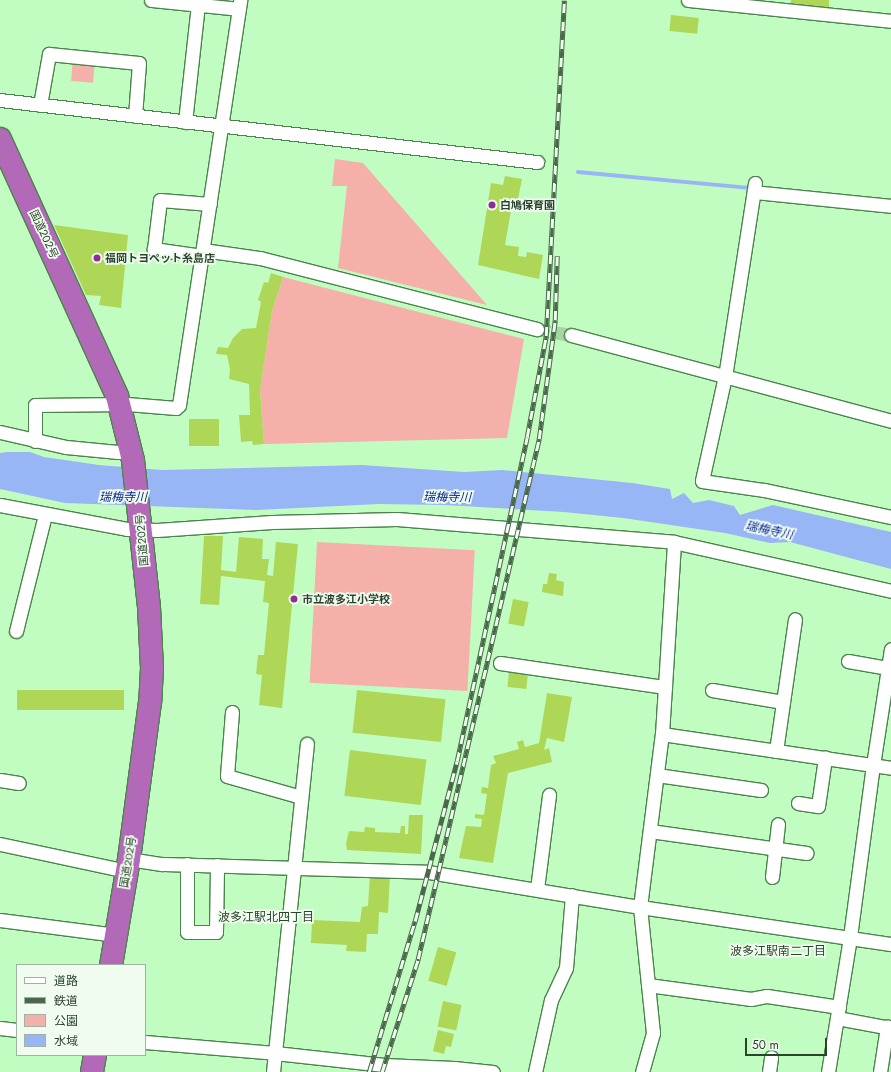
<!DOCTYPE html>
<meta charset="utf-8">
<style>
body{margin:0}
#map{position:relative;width:891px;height:1072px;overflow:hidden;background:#c1fdc1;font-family:Jost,"Noto Sans JP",sans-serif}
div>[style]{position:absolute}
.green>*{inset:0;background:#f4b0a9;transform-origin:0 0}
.water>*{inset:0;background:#98b6f5}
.stream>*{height:3.5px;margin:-1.75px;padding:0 1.75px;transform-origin:1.75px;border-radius:1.75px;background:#98b6f5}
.building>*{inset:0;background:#aed757;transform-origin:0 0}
.street-tunnel>*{height:13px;margin-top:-6.5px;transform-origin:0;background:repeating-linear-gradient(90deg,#a3d8a3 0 13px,transparent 0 19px)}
.roads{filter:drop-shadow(1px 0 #4b834d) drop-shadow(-1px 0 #4b834d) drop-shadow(0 1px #4b834d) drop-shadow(0 -1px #4b834d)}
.street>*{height:13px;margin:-6.5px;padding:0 6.5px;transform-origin:6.5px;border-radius:6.5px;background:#fff}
.highway>*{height:22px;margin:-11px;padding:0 11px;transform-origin:11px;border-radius:11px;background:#b269b7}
.rail>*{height:4.5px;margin-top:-2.25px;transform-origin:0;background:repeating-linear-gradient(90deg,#f0fcf0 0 9px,#4a694a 0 18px);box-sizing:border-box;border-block:1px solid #4a694a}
.dots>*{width:11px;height:11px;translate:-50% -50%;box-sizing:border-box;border:2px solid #f0fcf0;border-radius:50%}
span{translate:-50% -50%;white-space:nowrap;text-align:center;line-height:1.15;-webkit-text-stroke:3.5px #f0fcf0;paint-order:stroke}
.poi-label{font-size:11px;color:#2b432c;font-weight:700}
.left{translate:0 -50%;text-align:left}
.street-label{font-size:11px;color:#2b432c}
.water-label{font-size:12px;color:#07259c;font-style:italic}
.neighbourhood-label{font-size:12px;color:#2b432c}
.legend{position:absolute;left:16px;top:964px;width:130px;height:92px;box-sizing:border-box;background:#f0fcf0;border:1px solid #a1b2a2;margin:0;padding:5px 7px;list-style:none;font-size:12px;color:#2b432c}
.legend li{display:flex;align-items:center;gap:8px;height:20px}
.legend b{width:20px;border:1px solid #a1b2a2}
.scale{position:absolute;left:745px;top:1038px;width:82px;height:18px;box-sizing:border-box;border:2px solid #2b432c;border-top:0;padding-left:5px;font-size:12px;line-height:14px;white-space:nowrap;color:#2b432c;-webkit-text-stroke:3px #f0fcf0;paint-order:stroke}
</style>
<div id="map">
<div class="green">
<i style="left:73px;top:59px;width:22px;height:22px;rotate:5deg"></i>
<i style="clip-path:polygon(335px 159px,363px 163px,487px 305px,338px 268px,347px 186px,332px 186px)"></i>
<i style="clip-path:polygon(283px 277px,524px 339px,507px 438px,264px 444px,260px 390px,272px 311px)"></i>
<i style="left:317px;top:542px;width:158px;height:141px;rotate:3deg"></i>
</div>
<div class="water">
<i style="clip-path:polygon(7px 452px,30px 452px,44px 457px,99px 465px,162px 470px,362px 465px,464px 472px,502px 470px,632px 483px,670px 489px,672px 499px,684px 493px,693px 503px,709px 500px,734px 506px,740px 515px,773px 505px,891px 532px,891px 569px,790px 542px,770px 543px,725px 533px,623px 518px,564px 512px,445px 505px,379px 504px,257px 510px,65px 503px,0 489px,0 453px)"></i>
</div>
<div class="stream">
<i style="left:578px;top:172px;width:174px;rotate:5.3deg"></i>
</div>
<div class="building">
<i style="clip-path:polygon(791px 0,829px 0,829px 8px,791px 4px)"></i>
<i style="left:671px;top:15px;width:28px;height:16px;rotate:6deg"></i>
<i style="clip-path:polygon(505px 176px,522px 179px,518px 199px,513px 199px,505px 245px,519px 247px,518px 256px,526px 257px,527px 252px,543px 255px,539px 279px,478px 265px,491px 183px,503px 185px)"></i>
<i style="clip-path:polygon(54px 225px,128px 235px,121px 308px,99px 305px,101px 296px,86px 295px)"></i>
<i style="clip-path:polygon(271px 273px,283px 277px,272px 311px,260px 390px,264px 444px,253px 445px,252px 441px,241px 442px,239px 415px,250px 415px,249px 384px,229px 379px,230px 369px,227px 355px,216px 354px,218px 347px,228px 348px,233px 338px,242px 329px,256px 328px,261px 302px,258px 300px,264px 282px,268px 283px)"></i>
<i style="left:189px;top:419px;width:30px;height:27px"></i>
<i style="clip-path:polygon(204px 536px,223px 536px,221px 570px,236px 572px,239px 537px,263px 539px,262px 559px,269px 559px,267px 575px,273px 576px,276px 542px,298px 544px,282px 708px,259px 705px,262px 675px,256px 674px,258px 655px,264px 655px,269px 603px,263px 602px,265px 581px,221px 576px,219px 605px,200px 604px)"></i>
<i style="clip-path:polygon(549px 573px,557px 574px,556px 580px,564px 582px,563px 596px,542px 592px,543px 584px,547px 584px)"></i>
<i style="left:513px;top:599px;width:16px;height:25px;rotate:11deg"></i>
<i style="left:509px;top:672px;width:19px;height:15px;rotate:6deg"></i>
<i style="left:17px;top:690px;width:107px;height:20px"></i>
<i style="left:357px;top:690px;width:89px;height:43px;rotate:6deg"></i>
<i style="clip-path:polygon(547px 693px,572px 697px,564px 742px,547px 738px,544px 750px,549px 748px,552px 762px,508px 773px,493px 863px,459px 858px,466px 826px,481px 827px,482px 819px,475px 818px,475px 814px,484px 815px,487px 794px,481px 793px,482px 787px,488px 788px,491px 765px,496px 763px,493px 756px,519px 749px,517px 742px,523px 740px,525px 747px,539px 743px)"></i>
<i style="left:350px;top:750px;width:77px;height:46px;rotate:7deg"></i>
<i style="clip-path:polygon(409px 815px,423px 815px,421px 854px,347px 850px,346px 843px,349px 831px,364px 832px,365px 827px,375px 828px,375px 832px,400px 833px,401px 826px,405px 826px,405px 834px,408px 834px)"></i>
<i style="clip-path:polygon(370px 874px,390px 875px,388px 913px,379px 912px,378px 934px,367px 934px,366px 952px,346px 951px,347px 945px,311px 943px,312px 920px,360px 922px,362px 907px,368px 906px)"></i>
<i style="left:438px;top:947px;width:19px;height:35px;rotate:16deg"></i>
<i style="left:443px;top:1001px;width:19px;height:26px;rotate:12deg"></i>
<i style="clip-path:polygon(438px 1030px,454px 1034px,451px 1047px,446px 1046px,444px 1054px,433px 1051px)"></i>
</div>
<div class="street-tunnel">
<i style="left:537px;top:329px;width:35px;rotate:10deg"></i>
</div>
<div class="roads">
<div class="street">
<i style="left:151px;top:0;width:88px;rotate:5.8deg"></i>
<i style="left:688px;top:0;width:204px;rotate:5.9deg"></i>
<i style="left:0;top:100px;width:541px;rotate:6.59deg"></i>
<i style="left:40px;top:105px;width:52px;rotate:-80deg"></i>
<i style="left:49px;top:54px;width:90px;rotate:5.7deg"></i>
<i style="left:139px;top:63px;width:53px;rotate:94.3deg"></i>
<i style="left:185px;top:122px;width:118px;rotate:-83.7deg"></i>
<i style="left:755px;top:183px;width:195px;rotate:98.8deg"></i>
<i style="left:725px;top:376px;width:107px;rotate:102.4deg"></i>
<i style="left:702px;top:481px;width:63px;rotate:8.3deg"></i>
<i style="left:764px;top:490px;width:130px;rotate:12deg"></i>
<i style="left:754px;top:192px;width:138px;rotate:5.8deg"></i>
<i style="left:203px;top:250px;width:58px;rotate:8deg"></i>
<i style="left:260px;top:258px;width:286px;rotate:14.4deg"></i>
<i style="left:202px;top:256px;width:49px;rotate:-171.7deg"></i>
<i style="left:154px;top:249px;width:49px;rotate:-83deg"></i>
<i style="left:160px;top:200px;width:50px;rotate:4.6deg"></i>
<i style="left:571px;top:335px;width:331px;rotate:15deg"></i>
<i style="left:0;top:432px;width:68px;rotate:12.8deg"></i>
<i style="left:66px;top:447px;width:52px;rotate:5.5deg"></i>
<i style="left:118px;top:452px;width:13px;rotate:-4deg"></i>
<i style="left:35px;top:441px;width:36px;rotate:-90deg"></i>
<i style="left:35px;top:405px;width:92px;rotate:-0.6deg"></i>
<i style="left:127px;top:404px;width:49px;rotate:4.7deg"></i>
<i style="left:176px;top:408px;width:4px;rotate:-45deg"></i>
<i style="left:179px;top:405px;width:410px;rotate:-81.4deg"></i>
<i style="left:0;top:505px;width:129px;rotate:10.7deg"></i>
<i style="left:127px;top:529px;width:30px;rotate:2deg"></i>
<i style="left:157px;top:530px;width:115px;rotate:-4deg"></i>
<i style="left:272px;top:522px;width:125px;rotate:-1.4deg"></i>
<i style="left:397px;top:519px;width:278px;rotate:4.7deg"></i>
<i style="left:674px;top:542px;width:222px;rotate:12.7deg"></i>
<i style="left:16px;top:631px;width:120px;rotate:-76deg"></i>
<i style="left:848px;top:661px;width:41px;rotate:9.9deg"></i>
<i style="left:500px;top:663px;width:167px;rotate:8.3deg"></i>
<i style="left:712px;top:690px;width:72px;rotate:9.6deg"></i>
<i style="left:232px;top:712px;width:64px;rotate:94.5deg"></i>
<i style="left:227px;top:776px;width:77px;rotate:15.8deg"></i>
<i style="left:662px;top:734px;width:232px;rotate:8.4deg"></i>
<i style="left:776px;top:751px;width:133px;rotate:-81.8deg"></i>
<i style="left:657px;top:775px;width:105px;rotate:8.2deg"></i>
<i style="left:0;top:780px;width:19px;rotate:9deg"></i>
<i style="left:798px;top:803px;width:20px;rotate:9deg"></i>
<i style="left:818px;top:806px;width:49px;rotate:-81.7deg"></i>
<i style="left:650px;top:831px;width:158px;rotate:8deg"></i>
<i style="left:0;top:844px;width:130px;rotate:12deg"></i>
<i style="left:129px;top:859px;width:33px;rotate:9deg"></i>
<i style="left:162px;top:864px;width:266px;rotate:1.7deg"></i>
<i style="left:428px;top:872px;width:215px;rotate:9.4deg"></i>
<i style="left:640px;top:907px;width:254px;rotate:8.4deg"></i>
<i style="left:187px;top:864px;width:68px;rotate:90deg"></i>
<i style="left:187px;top:932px;width:29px"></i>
<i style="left:216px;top:932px;width:67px;rotate:-89.1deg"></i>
<i style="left:772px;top:877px;width:53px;rotate:-83.5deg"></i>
<i style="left:537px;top:889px;width:95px;rotate:-82.7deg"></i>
<i style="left:0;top:920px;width:117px;rotate:7.4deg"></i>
<i style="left:648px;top:985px;width:104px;rotate:7.7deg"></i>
<i style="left:751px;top:999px;width:16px;rotate:-11deg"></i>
<i style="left:767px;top:996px;width:73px;rotate:8.7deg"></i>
<i style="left:837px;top:1018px;width:55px;rotate:10.5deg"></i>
<i style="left:0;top:1028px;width:17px;rotate:7deg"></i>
<i style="left:145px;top:1042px;width:130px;rotate:4.8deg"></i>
<i style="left:275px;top:1053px;width:110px;rotate:6.3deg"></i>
<i style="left:384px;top:1065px;width:70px;rotate:2.5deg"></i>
<i style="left:454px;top:1068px;width:39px;rotate:6deg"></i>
<i style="left:273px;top:1072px;width:330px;rotate:-84.1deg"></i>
<i style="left:535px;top:1072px;width:74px;rotate:-77.5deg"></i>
<i style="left:551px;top:1000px;width:35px;rotate:-65deg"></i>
<i style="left:566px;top:968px;width:73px;rotate:-85.3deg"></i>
<i style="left:642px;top:1072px;width:41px;rotate:-74.2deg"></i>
<i style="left:653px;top:1033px;width:127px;rotate:-95.9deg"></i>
<i style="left:640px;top:907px;width:174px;rotate:-82.8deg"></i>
<i style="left:662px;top:734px;width:192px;rotate:-86.4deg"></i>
<i style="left:769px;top:1072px;width:15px;rotate:-82deg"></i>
<i style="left:828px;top:1072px;width:137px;rotate:-80.7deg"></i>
<i style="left:850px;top:937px;width:174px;rotate:-82.4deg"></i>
<i style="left:873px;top:765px;width:117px;rotate:-81.2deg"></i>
<i style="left:880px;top:1072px;width:46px;rotate:-81.2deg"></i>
</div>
<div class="highway">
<i style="left:0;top:139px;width:282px;rotate:65.5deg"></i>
<i style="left:117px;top:396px;width:66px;rotate:76deg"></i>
<i style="left:133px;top:460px;width:148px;rotate:83.8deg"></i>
<i style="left:149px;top:607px;width:61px;rotate:87.2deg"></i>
<i style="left:152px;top:668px;width:34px;rotate:93deg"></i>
<i style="left:150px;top:702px;width:158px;rotate:97.6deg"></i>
<i style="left:129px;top:859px;width:108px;rotate:99.6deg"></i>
<i style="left:92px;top:1072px;width:17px;rotate:-80deg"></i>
</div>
</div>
<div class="rail">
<i style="left:369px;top:1072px;width:158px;rotate:-73.1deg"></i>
<i style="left:415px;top:921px;width:165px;rotate:-75.3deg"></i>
<i style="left:457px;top:761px;width:331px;rotate:-77.8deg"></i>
<i style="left:527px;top:437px;width:103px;rotate:-79.3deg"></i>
<i style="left:546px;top:336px;width:336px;rotate:-86.9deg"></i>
<i style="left:382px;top:1072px;width:119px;rotate:-72.3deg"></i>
<i style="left:418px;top:959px;width:534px;rotate:-76.9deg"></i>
<i style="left:539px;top:439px;width:120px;rotate:-82.3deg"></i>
<i style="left:555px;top:320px;width:64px;rotate:-88.2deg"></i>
</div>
<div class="dots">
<i style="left:492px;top:205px;background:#8e2d96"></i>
<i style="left:97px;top:258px;background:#8e2d96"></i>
<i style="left:294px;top:599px;background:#8e2d96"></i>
</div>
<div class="poi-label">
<span class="left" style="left:500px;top:205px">白鳩保育園</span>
<span class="left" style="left:105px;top:258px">福岡トヨペット糸島店</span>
<span class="left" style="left:302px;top:599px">市立波多江小学校</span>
</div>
<div class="street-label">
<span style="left:44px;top:234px;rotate:65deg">国道202号</span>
<span style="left:142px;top:540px;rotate:-95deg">国道202号</span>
<span style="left:128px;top:862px;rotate:-81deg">国道202号</span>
</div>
<div class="water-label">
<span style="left:123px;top:498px">瑞梅寺川</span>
<span style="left:447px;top:498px;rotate:1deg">瑞梅寺川</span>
<span style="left:769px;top:531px;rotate:12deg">瑞梅寺川</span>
</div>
<div class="neighbourhood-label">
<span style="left:266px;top:918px">波多江駅北四丁目</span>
<span style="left:778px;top:952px">波多江駅南二丁目</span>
</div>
<ul class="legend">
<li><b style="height:5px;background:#fff"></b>道路</li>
<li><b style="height:5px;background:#4a694a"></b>鉄道</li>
<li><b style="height:11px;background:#f4b0a9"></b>公園</li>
<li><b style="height:11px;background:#98b6f5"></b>水域</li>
</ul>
<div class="scale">50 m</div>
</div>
